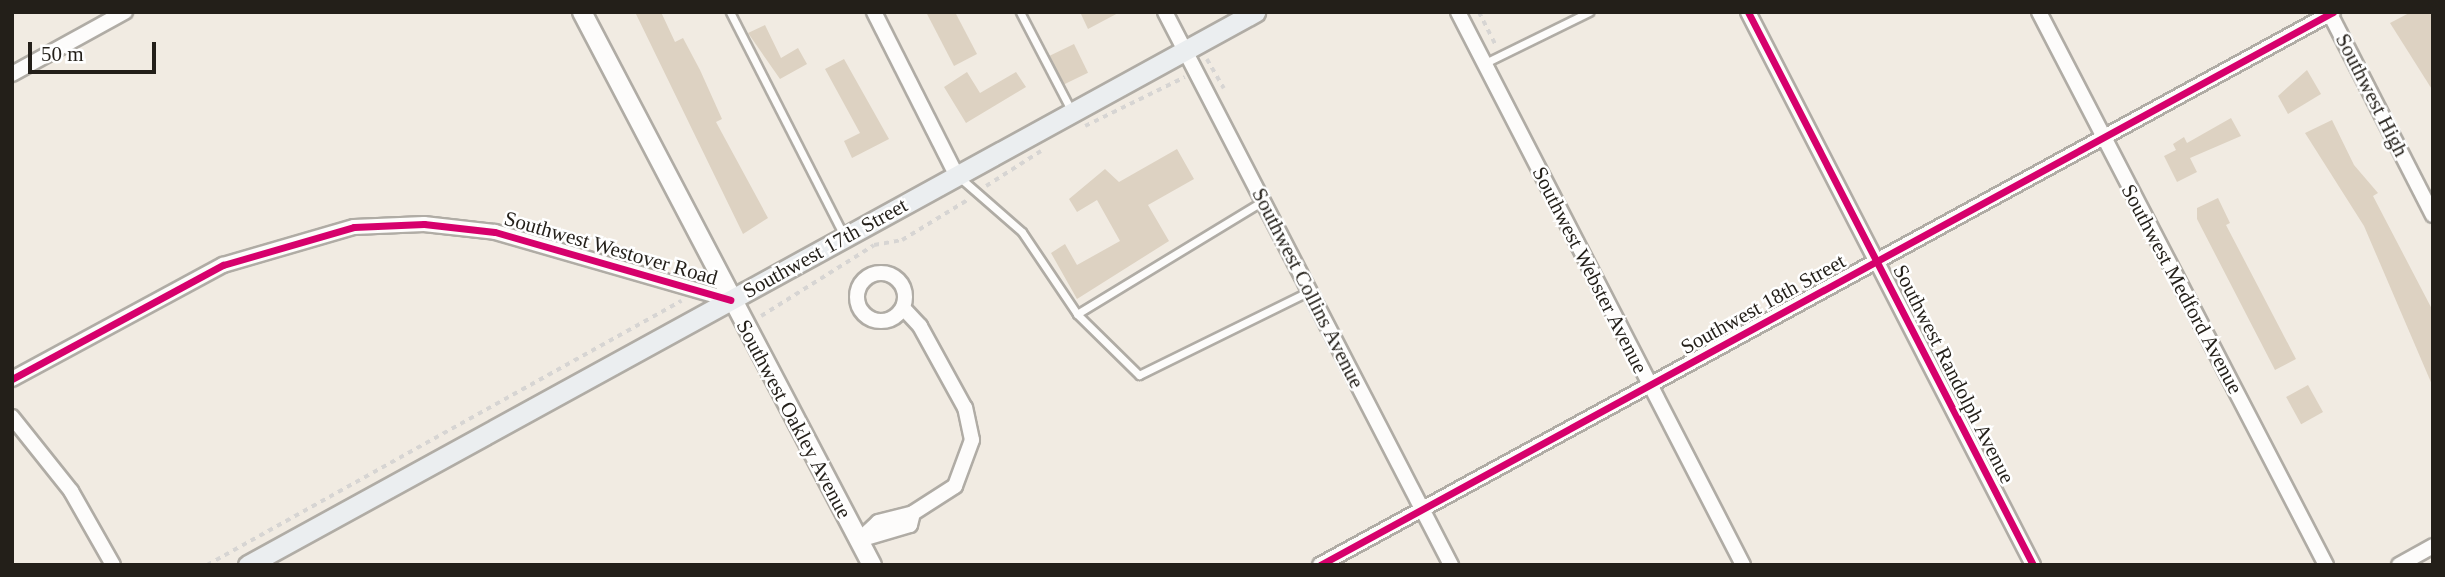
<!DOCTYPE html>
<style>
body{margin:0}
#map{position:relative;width:2445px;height:577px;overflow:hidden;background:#f1ebe2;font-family:Georgia,serif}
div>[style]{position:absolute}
.building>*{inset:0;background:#ddd2c2;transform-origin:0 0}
.path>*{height:3.5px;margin-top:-1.75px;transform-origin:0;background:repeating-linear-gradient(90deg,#d7d5d3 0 5px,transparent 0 10px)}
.roads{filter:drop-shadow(2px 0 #b0aca5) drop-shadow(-2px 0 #b0aca5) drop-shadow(0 2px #b0aca5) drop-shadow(0 -2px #b0aca5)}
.service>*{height:7px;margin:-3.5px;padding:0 3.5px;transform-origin:3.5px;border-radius:3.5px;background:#fdfcfb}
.minor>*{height:14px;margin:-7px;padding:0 7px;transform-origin:7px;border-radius:7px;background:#fdfcfb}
.minor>.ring{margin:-7px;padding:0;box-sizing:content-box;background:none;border:14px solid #fdfcfb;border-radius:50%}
.tertiary>*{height:18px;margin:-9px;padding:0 9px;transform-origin:9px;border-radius:9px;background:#fdfcfb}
.secondary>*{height:19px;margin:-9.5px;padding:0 9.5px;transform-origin:9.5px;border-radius:9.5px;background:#ebeef0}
.cycleway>*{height:7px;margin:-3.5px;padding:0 3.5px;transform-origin:3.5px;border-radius:3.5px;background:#d6006c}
span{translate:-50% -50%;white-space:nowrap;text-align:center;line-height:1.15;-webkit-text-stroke:5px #fff;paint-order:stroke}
.street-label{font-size:21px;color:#231f19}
.frame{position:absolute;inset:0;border:14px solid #231f19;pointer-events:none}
.scale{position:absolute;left:28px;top:42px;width:128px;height:32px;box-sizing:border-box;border:4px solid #231f19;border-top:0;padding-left:9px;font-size:21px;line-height:24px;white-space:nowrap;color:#231f19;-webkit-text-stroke:5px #fff;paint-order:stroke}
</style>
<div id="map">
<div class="building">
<i style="clip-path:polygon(635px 12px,661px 12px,675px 42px,683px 38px,700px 70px,722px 119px,716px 122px,768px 218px,743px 234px)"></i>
<i style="clip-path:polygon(926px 12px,955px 12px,977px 54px,954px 66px)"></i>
<i style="clip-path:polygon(1080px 12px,1120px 12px,1088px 29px)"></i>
<i style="clip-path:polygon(2411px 12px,2433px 12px,2433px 91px,2390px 23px)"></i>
<i style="clip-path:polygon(765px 25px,781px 58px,798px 48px,807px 64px,780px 79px,748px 33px)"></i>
<i style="left:1074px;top:44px;width:32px;height:27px;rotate:64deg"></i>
<i style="clip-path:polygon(844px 59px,889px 139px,852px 158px,844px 141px,860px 133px,825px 69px)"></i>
<i style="clip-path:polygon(2307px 70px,2321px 94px,2288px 114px,2278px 96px)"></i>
<i style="clip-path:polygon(967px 72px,980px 93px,1016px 72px,1026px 87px,966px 123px,944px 87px)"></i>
<i style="clip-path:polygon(2231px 118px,2241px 136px,2190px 158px,2197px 172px,2177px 182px,2164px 156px,2176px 150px,2173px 144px,2184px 137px,2187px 143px)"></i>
<i style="clip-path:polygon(2332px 120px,2354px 165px,2378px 193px,2373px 196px,2433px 311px,2433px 387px,2364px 226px,2305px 133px)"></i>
<i style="clip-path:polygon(1177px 149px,1194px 179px,1148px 205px,1169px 241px,1077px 299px,1051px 253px,1065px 244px,1077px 265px,1120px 241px,1097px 200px,1077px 212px,1069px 199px,1105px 169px,1119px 182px)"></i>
<i style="clip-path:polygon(2218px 198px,2230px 223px,2226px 225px,2296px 359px,2275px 370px,2197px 219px,2197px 208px)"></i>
<i style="left:2308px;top:385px;width:31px;height:25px;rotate:61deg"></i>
</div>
<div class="path">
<i style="left:1479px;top:12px;width:37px;rotate:63deg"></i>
<i style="left:1207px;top:59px;width:34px;rotate:60deg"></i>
<i style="left:1085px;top:126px;width:111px;rotate:-26.1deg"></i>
<i style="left:986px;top:186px;width:65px;rotate:-32.5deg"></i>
<i style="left:761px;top:316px;width:133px;rotate:-32.1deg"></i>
<i style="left:874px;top:245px;width:28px;rotate:-10deg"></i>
<i style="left:902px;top:240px;width:79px;rotate:-31.5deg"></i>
<i style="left:207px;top:565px;width:543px;rotate:-29.12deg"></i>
</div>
<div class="roads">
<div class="service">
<i style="left:730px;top:12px;width:251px;rotate:63deg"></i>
<i style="left:1020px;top:12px;width:113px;rotate:62.5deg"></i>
<i style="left:1485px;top:63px;width:116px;rotate:-26.1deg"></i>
<i style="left:958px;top:176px;width:85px;rotate:41.2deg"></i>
<i style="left:1022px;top:232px;width:99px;rotate:56.1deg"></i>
<i style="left:1077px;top:314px;width:218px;rotate:-31.3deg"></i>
<i style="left:1077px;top:314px;width:87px;rotate:44.5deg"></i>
<i style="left:1139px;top:375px;width:191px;rotate:-26.2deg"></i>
</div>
<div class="minor">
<i style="left:874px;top:12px;width:184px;rotate:63.2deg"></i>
<i style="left:1165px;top:12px;width:623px;rotate:62.65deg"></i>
<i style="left:1458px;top:12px;width:622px;rotate:62.73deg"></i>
<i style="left:1748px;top:12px;width:622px;rotate:62.73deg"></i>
<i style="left:2039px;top:12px;width:623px;rotate:62.57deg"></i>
<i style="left:2329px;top:12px;width:228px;rotate:62.9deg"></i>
<i style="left:12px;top:74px;width:129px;rotate:-28.8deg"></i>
<i class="ring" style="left:857px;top:273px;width:34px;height:34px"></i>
<i style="left:12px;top:379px;width:240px;rotate:-28.4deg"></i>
<i style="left:223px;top:265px;width:136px;rotate:-16.2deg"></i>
<i style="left:354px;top:227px;width:70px;rotate:-2.5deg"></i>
<i style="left:424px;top:224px;width:71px;rotate:6.4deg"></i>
<i style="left:495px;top:232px;width:245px;rotate:16.1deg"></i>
<i style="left:12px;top:417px;width:95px;rotate:51.4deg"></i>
<i style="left:71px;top:491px;width:85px;rotate:60.4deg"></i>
<i style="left:859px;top:540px;width:26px;rotate:-43deg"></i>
<i style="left:878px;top:522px;width:36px;rotate:-14deg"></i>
<i style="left:913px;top:513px;width:50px;rotate:-32.7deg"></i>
<i style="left:955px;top:486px;width:49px;rotate:-69.7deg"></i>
<i style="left:972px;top:440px;width:33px;rotate:-102deg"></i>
<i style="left:965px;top:408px;width:94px;rotate:-118.8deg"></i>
<i style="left:920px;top:326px;width:25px;rotate:-133deg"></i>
<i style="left:859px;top:540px;width:53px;rotate:-16.4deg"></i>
<i style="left:910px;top:525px;width:12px;rotate:-76deg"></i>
<i style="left:1320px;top:565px;width:1154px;rotate:-28.63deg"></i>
<i style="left:2399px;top:565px;width:39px;rotate:-29deg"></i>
</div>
<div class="tertiary">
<i style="left:582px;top:12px;width:624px;rotate:62.33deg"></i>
</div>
<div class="secondary">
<i style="left:248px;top:565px;width:1149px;rotate:-28.77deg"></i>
</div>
</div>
<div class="cycleway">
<i style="left:1748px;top:12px;width:622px;rotate:62.73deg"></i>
<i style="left:12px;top:379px;width:240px;rotate:-28.4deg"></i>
<i style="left:223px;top:265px;width:136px;rotate:-16.2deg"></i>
<i style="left:354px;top:227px;width:70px;rotate:-2.5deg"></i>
<i style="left:424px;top:224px;width:71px;rotate:6.4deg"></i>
<i style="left:495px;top:232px;width:245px;rotate:16.1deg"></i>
<i style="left:1320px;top:565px;width:1154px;rotate:-28.63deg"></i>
</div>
<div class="street-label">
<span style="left:2372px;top:95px;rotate:63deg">Southwest High</span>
<span style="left:611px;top:248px;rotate:16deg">Southwest Westover Road</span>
<span style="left:825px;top:248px;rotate:-29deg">Southwest 17th Street</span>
<span style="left:1590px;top:270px;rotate:63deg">Southwest Webster Avenue</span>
<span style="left:1308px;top:288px;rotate:63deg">Southwest Collins Avenue</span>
<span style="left:2182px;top:289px;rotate:62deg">Southwest Medford Avenue</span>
<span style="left:1763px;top:304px;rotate:-29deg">Southwest 18th Street</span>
<span style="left:1954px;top:374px;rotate:63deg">Southwest Randolph Avenue</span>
<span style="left:794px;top:419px;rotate:62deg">Southwest Oakley Avenue</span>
</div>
<div class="frame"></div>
<div class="scale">50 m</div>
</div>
